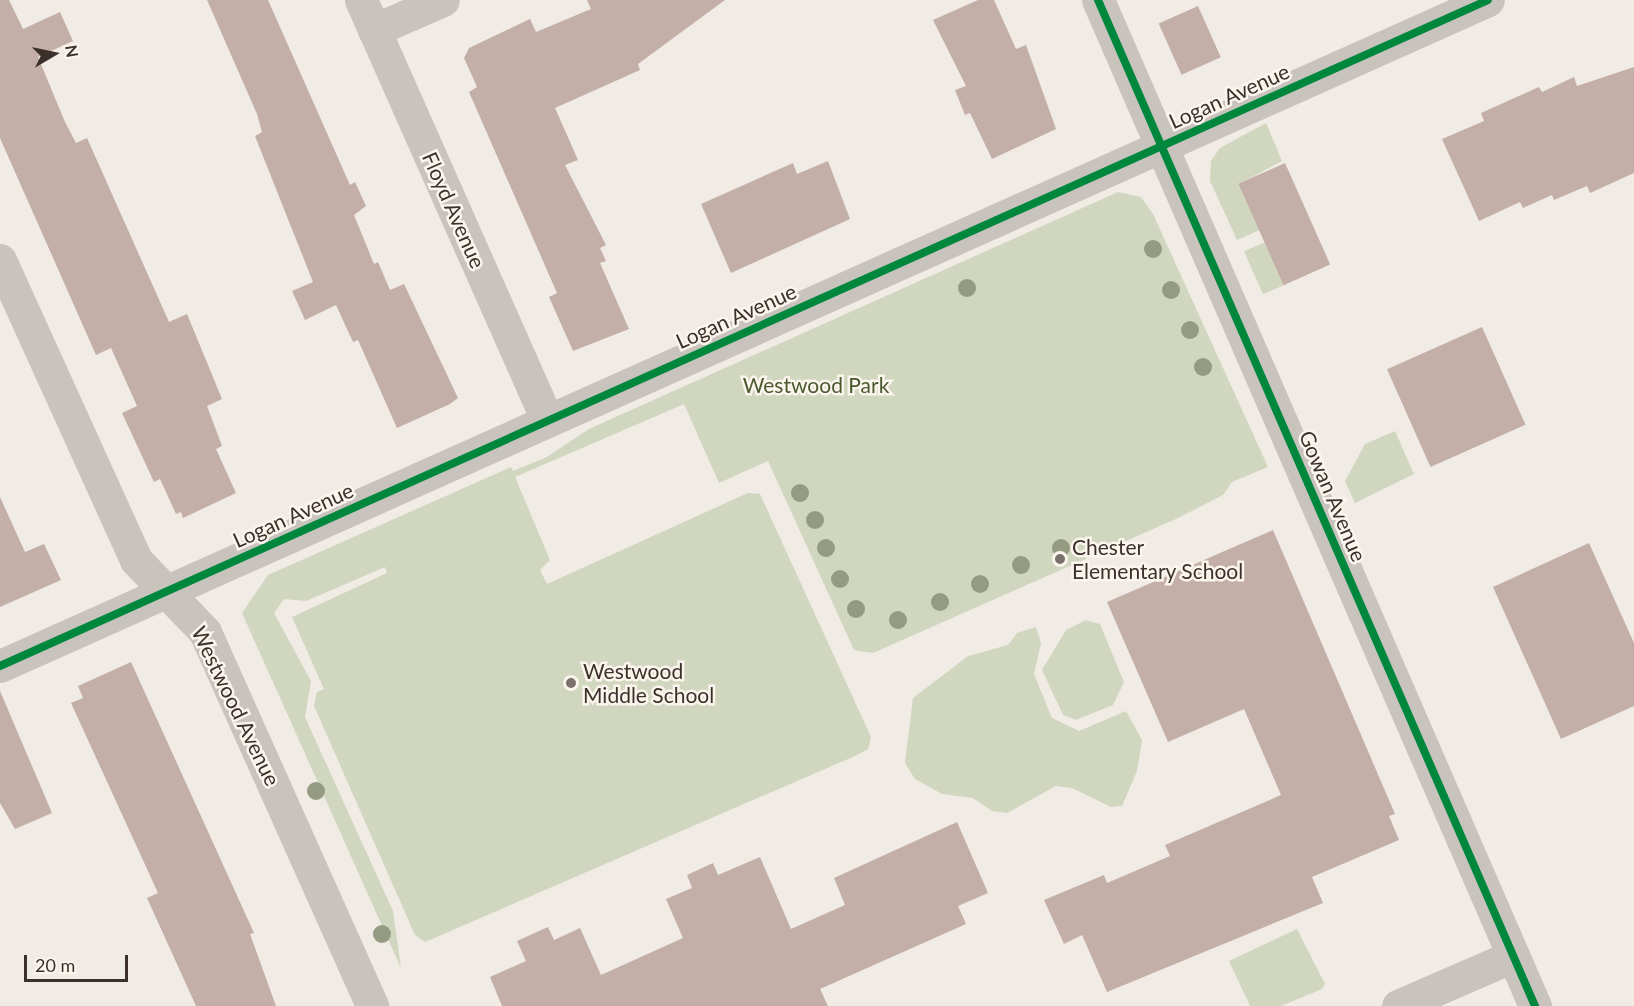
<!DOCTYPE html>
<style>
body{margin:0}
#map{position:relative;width:1634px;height:1006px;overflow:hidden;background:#f0ebe5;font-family:Lato,sans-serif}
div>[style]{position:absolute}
.green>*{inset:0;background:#d1d6bf;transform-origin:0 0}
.building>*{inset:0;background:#c3afa7;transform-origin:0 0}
.minor>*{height:33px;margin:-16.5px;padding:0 16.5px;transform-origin:16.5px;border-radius:16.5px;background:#c9c3be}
.cycleway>*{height:8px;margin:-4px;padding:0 4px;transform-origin:4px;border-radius:4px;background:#00873e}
.trees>*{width:18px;height:18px;margin:-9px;border-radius:50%;background:#959b80}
.dots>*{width:16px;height:16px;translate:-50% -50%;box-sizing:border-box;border:3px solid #fbf5ee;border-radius:50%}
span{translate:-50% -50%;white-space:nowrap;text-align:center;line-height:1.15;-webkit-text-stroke:5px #fbf5ee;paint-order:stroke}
.street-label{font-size:21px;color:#3b302b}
.park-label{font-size:21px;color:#4a5a2e}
.poi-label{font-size:21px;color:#3b302b}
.left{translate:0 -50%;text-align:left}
.north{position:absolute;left:24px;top:24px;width:60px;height:60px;-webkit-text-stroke:4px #fbf5ee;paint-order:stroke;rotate:81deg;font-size:16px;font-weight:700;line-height:24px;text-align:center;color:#3b302b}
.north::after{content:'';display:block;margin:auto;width:21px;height:27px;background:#3b302b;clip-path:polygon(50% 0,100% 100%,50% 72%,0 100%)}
.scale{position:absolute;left:24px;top:955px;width:104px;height:27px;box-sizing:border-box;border:3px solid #3b302b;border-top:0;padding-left:8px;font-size:18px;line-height:21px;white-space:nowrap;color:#3b302b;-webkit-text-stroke:4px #fbf5ee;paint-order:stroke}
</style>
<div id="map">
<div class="green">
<i style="clip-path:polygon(1266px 123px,1282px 161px,1239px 184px,1260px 230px,1237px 240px,1210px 181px,1211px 161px,1220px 148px)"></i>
<i style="clip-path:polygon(1118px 192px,1141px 197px,1153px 214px,1268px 467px,1232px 482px,1223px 495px,1178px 518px,873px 653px,854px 650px,768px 461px,719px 483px,684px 404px,515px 477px,550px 560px,540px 570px,547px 584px,748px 493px,760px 494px,871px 737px,868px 749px,855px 756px,425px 942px,415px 935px,314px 706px,317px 692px,324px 689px,292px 617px,387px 573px,385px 567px,306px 601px,284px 599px,274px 613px,311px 681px,305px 717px,393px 911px,401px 968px,242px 613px,268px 575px,511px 467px,513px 471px,547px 457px,589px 429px)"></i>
<i style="left:1265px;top:242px;width:47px;height:23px;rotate:66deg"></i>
<i style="clip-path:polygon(1395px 431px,1414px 474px,1355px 503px,1345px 481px,1365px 444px)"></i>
<i style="clip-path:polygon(1086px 620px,1100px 624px,1124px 682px,1113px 705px,1076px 720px,1063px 715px,1042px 670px,1066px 630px)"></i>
<i style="clip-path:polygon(1036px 627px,1041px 643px,1034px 674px,1052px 718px,1079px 731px,1126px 711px,1142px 740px,1137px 771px,1122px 806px,1111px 807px,1072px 788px,1056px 786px,1007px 813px,992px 811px,973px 798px,942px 794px,915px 779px,905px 763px,913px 698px,968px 656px,1008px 645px,1017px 633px)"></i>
<i style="clip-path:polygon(1297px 929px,1325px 984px,1322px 989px,1281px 1006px,1250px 1006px,1229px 961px)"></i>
</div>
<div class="building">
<i style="clip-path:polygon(0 0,9px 0,23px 29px,60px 12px,73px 41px,38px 57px,65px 122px,76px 143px,87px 138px,169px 322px,187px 314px,222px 399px,207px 406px,222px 446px,216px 449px,236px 493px,183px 518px,181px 512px,176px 514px,160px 479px,154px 482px,122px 413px,137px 406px,111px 348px,96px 355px,0 138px)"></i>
<i style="clip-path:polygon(207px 0,268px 0,350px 185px,355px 182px,366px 206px,354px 215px,374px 264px,378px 262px,390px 290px,404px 284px,458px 398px,450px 404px,397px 428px,358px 340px,353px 342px,336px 305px,305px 320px,292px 291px,313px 282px,255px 136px,262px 132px,257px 114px)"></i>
<i style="clip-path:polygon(587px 0,725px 0,638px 64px,640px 70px,555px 108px,578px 160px,565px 165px,606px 245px,600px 248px,606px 261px,600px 263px,629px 329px,573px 351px,549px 297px,557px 293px,469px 92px,477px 87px,464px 58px,469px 48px,530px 19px,536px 32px,591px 9px)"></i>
<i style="clip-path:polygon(978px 0,994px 0,1016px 49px,1026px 45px,1056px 129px,992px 159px,970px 113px,965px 115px,955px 90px,966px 86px,933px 20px)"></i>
<i style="left:1198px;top:6px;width:56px;height:43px;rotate:66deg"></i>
<i style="clip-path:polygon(1634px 67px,1634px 173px,1590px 193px,1587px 186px,1554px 200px,1552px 195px,1523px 208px,1520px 202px,1479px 221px,1442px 139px,1484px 121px,1481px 113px,1539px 87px,1542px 92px,1574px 77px,1577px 86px)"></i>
<i style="clip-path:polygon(828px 161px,850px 219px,731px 273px,701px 204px,793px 163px,797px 174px)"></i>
<i style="left:1285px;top:163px;width:111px;height:51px;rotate:66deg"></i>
<i style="left:1482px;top:327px;width:107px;height:104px;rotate:66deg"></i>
<i style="clip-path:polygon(0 497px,25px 552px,44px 544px,61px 580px,0 607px)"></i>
<i style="clip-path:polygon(1273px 530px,1395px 814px,1389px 816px,1399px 840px,1312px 877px,1323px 903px,1107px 992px,1082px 935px,1064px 944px,1044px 900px,1104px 875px,1107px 883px,1170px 856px,1165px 845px,1281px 795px,1244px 709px,1168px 742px,1107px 602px)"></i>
<i style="clip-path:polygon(1589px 543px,1634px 643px,1634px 706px,1561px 739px,1493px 587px)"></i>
<i style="clip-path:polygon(131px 662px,254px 933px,250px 934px,276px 1006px,196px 1006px,147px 898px,158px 893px,71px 703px,83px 698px,78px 686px)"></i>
<i style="clip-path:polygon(0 691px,52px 813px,15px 829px,0 803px)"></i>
<i style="clip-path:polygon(957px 822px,988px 893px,958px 906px,966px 924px,820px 989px,828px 1006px,502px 1006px,490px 977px,526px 961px,517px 941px,548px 927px,554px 940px,580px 928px,601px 975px,683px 938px,666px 899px,692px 888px,687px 875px,713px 863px,718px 875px,760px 857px,791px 929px,845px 905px,834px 878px)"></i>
</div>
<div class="minor">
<i style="left:361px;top:0;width:458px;rotate:66.1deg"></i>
<i style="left:1098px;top:0;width:1097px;rotate:66.52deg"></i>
<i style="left:374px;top:30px;width:75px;rotate:-23.5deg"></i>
<i style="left:0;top:260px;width:329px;rotate:65.6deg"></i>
<i style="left:136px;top:560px;width:100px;rotate:46.2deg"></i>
<i style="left:205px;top:632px;width:410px;rotate:65.9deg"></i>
<i style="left:0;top:666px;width:1630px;rotate:-24.11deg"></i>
<i style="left:1398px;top:1006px;width:125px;rotate:-23.5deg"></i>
</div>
<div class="cycleway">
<i style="left:1098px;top:0;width:1097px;rotate:66.52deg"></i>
<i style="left:0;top:666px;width:1630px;rotate:-24.11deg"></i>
</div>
<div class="trees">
<i style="left:1153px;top:249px"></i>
<i style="left:967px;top:288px"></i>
<i style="left:1171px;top:290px"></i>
<i style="left:1190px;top:330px"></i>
<i style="left:1203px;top:367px"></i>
<i style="left:800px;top:493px"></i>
<i style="left:815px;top:520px"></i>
<i style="left:826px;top:548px"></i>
<i style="left:1061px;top:548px"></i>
<i style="left:1021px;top:565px"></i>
<i style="left:840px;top:579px"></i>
<i style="left:980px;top:584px"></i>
<i style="left:940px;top:602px"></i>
<i style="left:856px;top:609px"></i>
<i style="left:898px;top:620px"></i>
<i style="left:316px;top:791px"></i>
<i style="left:382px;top:934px"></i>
</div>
<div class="dots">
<i style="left:1060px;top:559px;background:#7a716c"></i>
<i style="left:571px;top:683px;background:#7a716c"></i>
</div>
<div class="street-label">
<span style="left:1229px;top:96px;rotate:-24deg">Logan Avenue</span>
<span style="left:454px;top:210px;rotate:66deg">Floyd Avenue</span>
<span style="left:736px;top:316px;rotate:-24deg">Logan Avenue</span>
<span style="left:1333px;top:496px;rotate:67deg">Gowan Avenue</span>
<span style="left:293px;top:515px;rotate:-24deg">Logan Avenue</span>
<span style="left:236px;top:706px;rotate:64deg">Westwood Avenue</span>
</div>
<div class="park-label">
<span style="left:816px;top:385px">Westwood Park</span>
</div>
<div class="poi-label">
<span class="left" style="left:1072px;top:559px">Chester<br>Elementary School</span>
<span class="left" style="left:583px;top:683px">Westwood<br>Middle School</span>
</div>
<div class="north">N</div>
<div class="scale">20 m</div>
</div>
